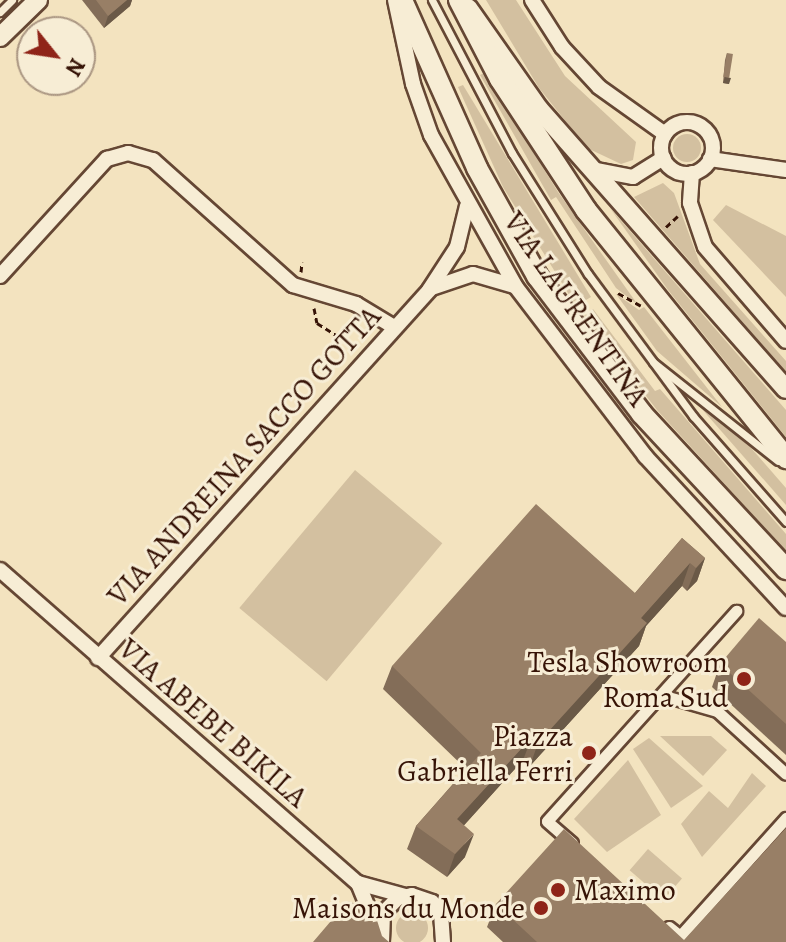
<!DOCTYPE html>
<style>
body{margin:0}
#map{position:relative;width:786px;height:942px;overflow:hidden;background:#f3e3bf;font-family:Alegreya,serif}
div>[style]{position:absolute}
.green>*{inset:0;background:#d3c0a0;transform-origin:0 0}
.round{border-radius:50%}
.path>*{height:3px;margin-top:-1.5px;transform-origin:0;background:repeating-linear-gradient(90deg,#361306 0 6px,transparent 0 10px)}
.roads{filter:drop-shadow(2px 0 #654734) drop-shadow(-2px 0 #654734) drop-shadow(0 2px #654734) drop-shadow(0 -2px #654734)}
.service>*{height:7px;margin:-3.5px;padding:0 3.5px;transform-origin:3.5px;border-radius:3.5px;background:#f7edd5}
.pedestrian>*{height:11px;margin:-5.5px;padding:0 5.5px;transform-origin:5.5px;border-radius:5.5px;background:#f7edd5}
.minor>*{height:14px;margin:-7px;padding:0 7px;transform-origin:7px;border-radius:7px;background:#f7edd5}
.minor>.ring{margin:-7px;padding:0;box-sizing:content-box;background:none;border:14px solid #f7edd5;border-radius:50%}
.tertiary>*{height:18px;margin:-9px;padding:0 9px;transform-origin:9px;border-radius:9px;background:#f7edd5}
.secondary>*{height:20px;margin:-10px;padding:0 10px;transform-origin:10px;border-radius:10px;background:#f7edd5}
.wall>*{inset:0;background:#836d58}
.shaded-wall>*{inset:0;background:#6a5947}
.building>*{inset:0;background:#987f66;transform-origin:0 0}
.dots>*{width:22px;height:22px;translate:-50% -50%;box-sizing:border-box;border:4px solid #f7edd5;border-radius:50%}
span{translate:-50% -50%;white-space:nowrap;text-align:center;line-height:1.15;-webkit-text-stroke:6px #f7edd5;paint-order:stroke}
.street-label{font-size:30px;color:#361306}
.poi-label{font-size:30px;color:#361306}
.right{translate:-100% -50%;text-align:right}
.left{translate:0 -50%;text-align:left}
.north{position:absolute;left:16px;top:16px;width:80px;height:80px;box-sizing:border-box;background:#f7edd5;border:2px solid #aa9682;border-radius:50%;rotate:120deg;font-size:22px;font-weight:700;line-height:32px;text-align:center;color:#361306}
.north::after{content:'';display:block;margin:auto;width:28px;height:36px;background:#8f2418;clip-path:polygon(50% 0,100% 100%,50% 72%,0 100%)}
</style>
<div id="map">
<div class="green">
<i style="clip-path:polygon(486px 0,516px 0,565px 76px,636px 142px,633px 160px,621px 164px,587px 148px,539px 88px)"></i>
<i style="clip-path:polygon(484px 73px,558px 192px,638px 305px,616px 288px,556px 197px,551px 200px,480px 75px)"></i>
<i style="clip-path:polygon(463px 85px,591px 297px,576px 306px,503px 187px,458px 87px)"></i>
<i class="round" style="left:673px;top:134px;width:28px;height:28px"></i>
<i style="clip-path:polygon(663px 183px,674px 193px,700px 264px,786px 361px,786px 372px,634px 197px)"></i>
<i style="clip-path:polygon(726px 205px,786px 236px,786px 297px,713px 220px)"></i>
<i style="clip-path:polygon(610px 208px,786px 410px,786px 437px,668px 290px)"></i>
<i style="clip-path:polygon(616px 294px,639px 310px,644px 307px,722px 407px,657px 351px)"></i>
<i style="clip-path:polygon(593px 309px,655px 391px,660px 389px,786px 534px,786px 551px,657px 410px,584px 316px)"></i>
<i style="clip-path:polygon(694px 400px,751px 448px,786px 488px,786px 505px)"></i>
<i style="left:355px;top:470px;width:114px;height:180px;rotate:40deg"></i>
<i style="clip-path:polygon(660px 736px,711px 736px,727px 750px,703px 776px)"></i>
<i style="clip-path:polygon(649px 738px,703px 786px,671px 808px,633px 749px)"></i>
<i style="clip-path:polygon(628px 760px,661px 815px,607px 852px,574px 819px)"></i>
<i style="clip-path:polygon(752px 773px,766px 786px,702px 857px,681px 824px,709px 791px,728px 808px)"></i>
<i style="left:648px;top:849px;width:45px;height:28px;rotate:41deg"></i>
<i class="round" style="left:396px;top:912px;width:32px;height:32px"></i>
</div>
<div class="path">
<i style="left:666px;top:227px;width:16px;rotate:-43deg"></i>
<i style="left:301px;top:272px;width:10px;rotate:-84deg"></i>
<i style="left:618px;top:293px;width:26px;rotate:29deg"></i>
<i style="left:314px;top:308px;width:15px;rotate:79deg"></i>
<i style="left:317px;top:323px;width:47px;rotate:32deg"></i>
</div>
<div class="roads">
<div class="service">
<i style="left:432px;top:0;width:173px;rotate:62.4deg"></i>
<i style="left:512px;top:153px;width:143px;rotate:57.9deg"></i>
<i style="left:588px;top:274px;width:177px;rotate:53.5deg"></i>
<i style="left:693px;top:416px;width:141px;rotate:48.7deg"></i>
<i style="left:0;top:12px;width:17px;rotate:-45deg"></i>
<i style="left:653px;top:362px;width:159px;rotate:38.4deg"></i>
</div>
<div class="pedestrian">
<i style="left:661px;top:695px;width:58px;rotate:15.9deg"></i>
<i style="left:717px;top:711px;width:93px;rotate:42.4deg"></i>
<i style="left:572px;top:843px;width:33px;rotate:-139deg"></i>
<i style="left:547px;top:821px;width:283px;rotate:-48deg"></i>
<i style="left:669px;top:927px;width:14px;rotate:39deg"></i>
<i style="left:680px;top:936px;width:159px;rotate:-48.1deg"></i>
</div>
<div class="minor">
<i style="left:395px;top:0;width:86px;rotate:77.9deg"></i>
<i style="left:413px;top:84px;width:54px;rotate:70.6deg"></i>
<i style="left:431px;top:135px;width:174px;rotate:60.8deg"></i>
<i style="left:516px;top:287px;width:213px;rotate:52.6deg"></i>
<i style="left:645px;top:456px;width:207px;rotate:47.2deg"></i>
<i style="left:532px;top:0;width:56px;rotate:57.4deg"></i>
<i style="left:562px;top:47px;width:54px;rotate:47.2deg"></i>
<i style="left:599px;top:87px;width:81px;rotate:35.5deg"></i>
<i class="ring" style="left:661px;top:122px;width:38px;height:38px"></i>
<i style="left:710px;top:159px;width:77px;rotate:8.2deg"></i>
<i style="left:591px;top:169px;width:43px;rotate:10.8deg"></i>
<i style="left:633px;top:177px;width:36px;rotate:-32deg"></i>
<i style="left:692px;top:173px;width:30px;rotate:94deg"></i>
<i style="left:690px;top:203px;width:46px;rotate:71.2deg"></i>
<i style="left:705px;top:247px;width:124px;rotate:49.2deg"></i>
<i style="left:0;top:276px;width:159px;rotate:-47.6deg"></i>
<i style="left:107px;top:159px;width:22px;rotate:-16deg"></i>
<i style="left:128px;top:153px;width:26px;rotate:16deg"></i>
<i style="left:153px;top:160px;width:188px;rotate:41.8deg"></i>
<i style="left:293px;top:285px;width:66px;rotate:16.8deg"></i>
<i style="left:356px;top:304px;width:44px;rotate:31.2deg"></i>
<i style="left:432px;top:288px;width:43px;rotate:-18.9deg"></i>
<i style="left:473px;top:274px;width:43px;rotate:16.3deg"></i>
<i style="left:0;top:570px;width:476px;rotate:41.2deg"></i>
<i style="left:358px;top:883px;width:49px;rotate:15.5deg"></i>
<i style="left:98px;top:658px;width:495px;rotate:-48deg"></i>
<i style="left:429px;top:290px;width:51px;rotate:-56.9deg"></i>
<i style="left:457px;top:247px;width:42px;rotate:-76.3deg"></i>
<i style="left:358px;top:883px;width:48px;rotate:67.8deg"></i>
<i style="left:382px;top:942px;width:29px;rotate:-88deg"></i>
<i style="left:383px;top:913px;width:21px;rotate:-45deg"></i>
<i style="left:398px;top:898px;width:14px;rotate:-12deg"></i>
<i style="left:412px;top:895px;width:21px;rotate:19deg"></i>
<i style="left:432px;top:902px;width:14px;rotate:51deg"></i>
<i style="left:441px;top:913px;width:29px;rotate:86deg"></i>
</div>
<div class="tertiary">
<i style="left:468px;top:8px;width:123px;rotate:54.9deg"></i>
<i style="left:539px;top:109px;width:373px;rotate:48.6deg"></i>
<i style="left:0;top:37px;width:53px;rotate:-44.2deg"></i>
</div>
<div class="secondary">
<i style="left:402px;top:0;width:184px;rotate:65.9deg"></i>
<i style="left:477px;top:168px;width:124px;rotate:60.9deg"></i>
<i style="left:537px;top:276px;width:173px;rotate:52.7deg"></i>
<i style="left:642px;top:414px;width:212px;rotate:47.1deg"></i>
<i style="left:459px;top:0;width:89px;rotate:62.6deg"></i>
<i style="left:500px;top:79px;width:157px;rotate:56.7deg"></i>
<i style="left:586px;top:210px;width:319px;rotate:51.1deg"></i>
</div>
</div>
<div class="wall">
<i style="clip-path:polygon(82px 0,132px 0,130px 6px,104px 28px)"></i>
<i style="clip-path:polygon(727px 53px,729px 84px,723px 83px,725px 60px)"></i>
<i style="clip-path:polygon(682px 538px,705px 558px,697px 581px,687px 591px,682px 586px,646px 626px,639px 646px,530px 766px,523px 760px,464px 825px,465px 857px,447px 877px,407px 849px,416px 826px,466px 769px,383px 689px,392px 666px,635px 593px)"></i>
<i style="clip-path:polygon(786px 642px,786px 755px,712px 687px,720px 664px)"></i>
<i style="clip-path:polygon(496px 904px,684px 940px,786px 942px,503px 942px,487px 927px)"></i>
</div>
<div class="shaded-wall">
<i style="clip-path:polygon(127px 0,132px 0,130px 6px,104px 28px,108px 16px)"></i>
<i style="clip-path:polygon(725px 77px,731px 78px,729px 84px,723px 83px)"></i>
<i style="clip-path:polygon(705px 558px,697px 581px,687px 591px,696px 568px)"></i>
<i style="clip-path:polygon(690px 563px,682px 586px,646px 626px,639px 646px,530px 766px,538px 743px,641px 618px)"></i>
<i style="clip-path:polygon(532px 737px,523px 760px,449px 842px,457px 819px)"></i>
<i style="clip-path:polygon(474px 834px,465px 857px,447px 877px,455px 854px)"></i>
</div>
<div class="building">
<i style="clip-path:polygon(96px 0,127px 0,108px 16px)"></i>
<i style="left:727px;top:53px;width:6px;height:24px;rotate:9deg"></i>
<i style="clip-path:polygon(536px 504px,635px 593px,682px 538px,705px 558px,696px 568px,690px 563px,641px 618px,647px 623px,538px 743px,532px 737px,457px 819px,474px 834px,455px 854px,416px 826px,481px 753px,392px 666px)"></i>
<i style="clip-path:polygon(759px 618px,786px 642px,786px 724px,720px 664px)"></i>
<i style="clip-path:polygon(786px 828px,786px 942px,537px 942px,496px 904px,564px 829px,684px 940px)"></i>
<i style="clip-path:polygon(348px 901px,374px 911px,382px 936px,389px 942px,313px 942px)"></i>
</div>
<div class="dots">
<i style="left:744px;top:679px;background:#8f2418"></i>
<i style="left:589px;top:753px;background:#8f2418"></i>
<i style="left:558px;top:890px;background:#8f2418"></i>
<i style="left:541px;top:908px;background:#8f2418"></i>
</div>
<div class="street-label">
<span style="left:576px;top:309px;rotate:55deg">VIA LAURENTINA</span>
<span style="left:244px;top:456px;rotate:-48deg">VIA ANDREINA SACCO GOTTA</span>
<span style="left:213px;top:723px;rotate:41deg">VIA ABEBE BIKILA</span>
</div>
<div class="poi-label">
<span class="right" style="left:728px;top:679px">Tesla Showroom<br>Roma Sud</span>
<span class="right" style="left:573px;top:753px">Piazza<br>Gabriella Ferri</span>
<span class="left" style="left:574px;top:890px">Maximo</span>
<span class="right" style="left:525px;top:908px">Maisons du Monde</span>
</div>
<div class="north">N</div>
</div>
